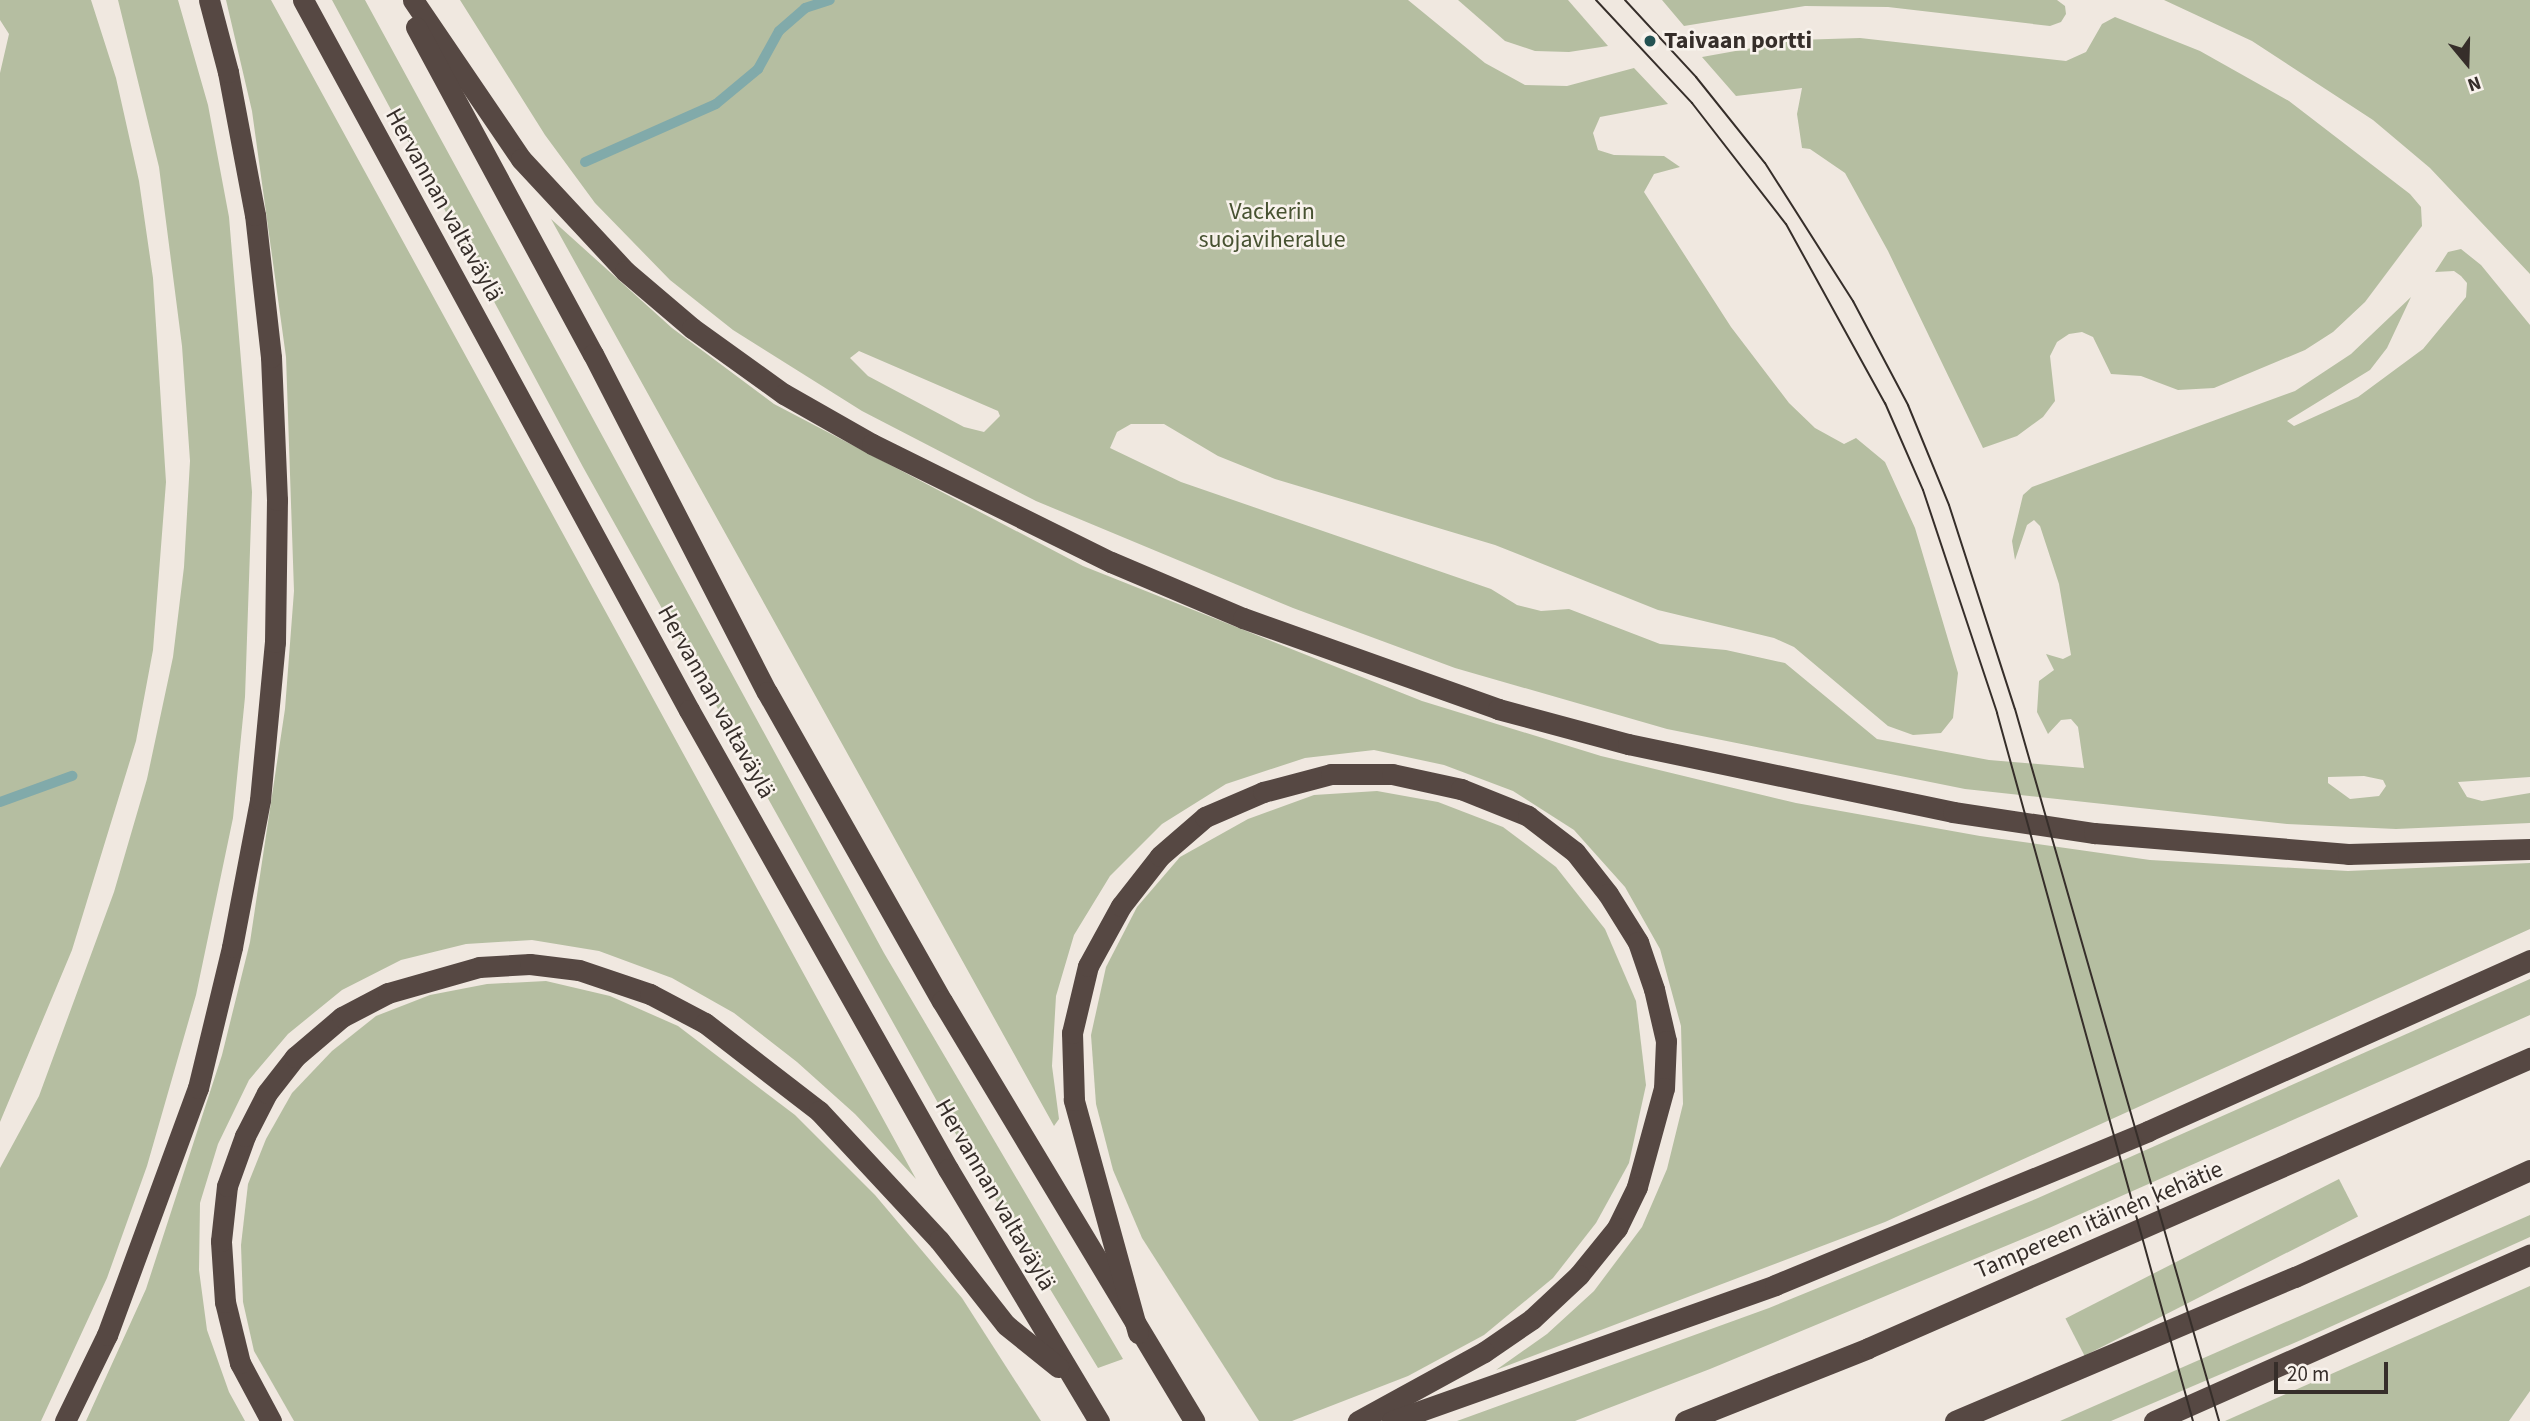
<!DOCTYPE html>
<meta charset="utf-8">
<style>
body{margin:0}
#map{position:relative;width:2530px;height:1421px;overflow:hidden;background:#f0e8e0;font-family:"Source Sans 3",sans-serif}
div>[style]{position:absolute}
.green>*{inset:0;background:#b5bea1;transform-origin:0 0}
.stream>*{height:10px;margin:-5px;padding:0 5px;transform-origin:5px;border-radius:5px;background:#81aaaa}
.highway>*{height:21px;margin:-10.5px;padding:0 10.5px;transform-origin:10.5px;border-radius:10.5px;background:#564843}
.tram>*{height:2px;margin:-1px;padding:0 1px;transform-origin:1px;border-radius:1px;background:#362e2a}
.dots>*{width:19px;height:19px;translate:-50% -50%;box-sizing:border-box;border:4px solid #f8f2ec;border-radius:50%}
span{translate:-50% -50%;white-space:nowrap;text-align:center;line-height:1.15;-webkit-text-stroke:5px #f8f2ec;paint-order:stroke}
.poi-label{font-size:24px;color:#362e2a;font-weight:700}
.left{translate:0 -50%;text-align:left}
.street-label{font-size:24px;color:#362e2a}
.park-label{font-size:24px;color:#475231}
.north{position:absolute;left:2432px;top:28px;width:70px;height:70px;-webkit-text-stroke:5px #f8f2ec;paint-order:stroke;rotate:161deg;font-size:19px;font-weight:700;line-height:28px;text-align:center;color:#362e2a}
.north::after{content:'';display:block;margin:auto;width:24px;height:32px;background:#362e2a;clip-path:polygon(50% 0,100% 100%,50% 72%,0 100%)}
.scale{position:absolute;left:2274px;top:1362px;width:114px;height:32px;box-sizing:border-box;border:4px solid #362e2a;border-top:0;padding-left:9px;font-size:21px;line-height:24px;white-space:nowrap;color:#362e2a;-webkit-text-stroke:5px #f8f2ec;paint-order:stroke}
</style>
<div id="map">
<div class="green">
<i style="clip-path:polygon(0 0,91px 0,116px 78px,139px 181px,153px 278px,166px 482px,153px 650px,136px 741px,72px 950px,0 1122px,0 73px,9px 34px,0 20px)"></i>
<i style="clip-path:polygon(118px 0,178px 0,208px 105px,229px 217px,252px 492px,245px 697px,233px 818px,196px 995px,147px 1166px,107px 1278px,41px 1421px,0 1421px,0 1168px,39px 1096px,114px 892px,147px 779px,173px 657px,184px 567px,190px 461px,182px 346px,159px 167px)"></i>
<i style="clip-path:polygon(226px 0,271px 0,916px 1179px,855px 1114px,797px 1062px,734px 1013px,672px 978px,599px 951px,532px 940px,466px 944px,401px 960px,342px 990px,288px 1034px,249px 1080px,218px 1144px,200px 1203px,199px 1270px,207px 1330px,229px 1392px,245px 1421px,86px 1421px,146px 1289px,222px 1055px,250px 942px,285px 709px,294px 591px,286px 357px,252px 111px)"></i>
<i style="clip-path:polygon(332px 0,365px 0,884px 953px,1123px 1359px,1098px 1368px,948px 1121px,583px 467px)"></i>
<i style="clip-path:polygon(evenodd,460px 0,1408px 0,1485px 63px,1525px 85px,1567px 86px,1634px 68px,1668px 104px,1600px 117px,1593px 133px,1598px 150px,1614px 155px,1664px 156px,1680px 167px,1654px 174px,1644px 192px,1731px 327px,1789px 403px,1815px 428px,1844px 444px,1856px 438px,1885px 462px,1915px 528px,1958px 673px,1953px 718px,1941px 733px,1913px 735px,1888px 726px,1794px 647px,1774px 638px,1658px 610px,1495px 545px,1275px 479px,1218px 456px,1164px 424px,1131px 424px,1117px 432px,1110px 448px,1181px 482px,1491px 589px,1517px 605px,1541px 611px,1569px 609px,1660px 644px,1726px 650px,1785px 663px,1877px 739px,1989px 760px,2084px 768px,2078px 727px,2071px 719px,2061px 720px,2048px 734px,2037px 712px,2039px 681px,2054px 670px,2046px 654px,2063px 659px,2071px 655px,2059px 584px,2040px 526px,2034px 520px,2027px 525px,2015px 560px,2012px 541px,2023px 495px,2032px 487px,2295px 391px,2351px 354px,2411px 297px,2387px 348px,2370px 370px,2287px 421px,2294px 426px,2358px 397px,2423px 349px,2466px 297px,2467px 283px,2461px 276px,2454px 271px,2435px 272px,2448px 252px,2461px 249px,2481px 265px,2530px 325px,2530px 777px,2458px 782px,2467px 797px,2482px 801px,2530px 793px,2530px 823px,2396px 829px,2287px 824px,1965px 789px,1667px 729px,1455px 668px,1293px 608px,1036px 501px,862px 411px,733px 330px,670px 280px,595px 203px,545px 135px,460px 0,859px 351px,998px 411px,1000px 416px,984px 432px,964px 427px,868px 376px,850px 358px,859px 351px,460px 0,2364px 776px,2383px 780px,2386px 786px,2379px 796px,2350px 799px,2328px 783px,2328px 777px,2364px 776px)"></i>
<i style="clip-path:polygon(1458px 0,1568px 0,1608px 46px,1569px 52px,1535px 51px,1505px 41px)"></i>
<i style="clip-path:polygon(1662px 0,2057px 0,2065px 6px,2066px 14px,2061px 22px,2050px 26px,1888px 7px,1805px 6px,1684px 26px)"></i>
<i style="clip-path:polygon(2164px 0,2530px 0,2530px 274px,2430px 168px,2373px 120px,2252px 41px)"></i>
<i style="clip-path:polygon(2115px 17px,2200px 51px,2289px 101px,2410px 194px,2421px 207px,2422px 226px,2365px 302px,2333px 332px,2305px 350px,2214px 388px,2178px 390px,2141px 376px,2111px 374px,2093px 337px,2082px 332px,2069px 334px,2057px 342px,2050px 356px,2055px 401px,2043px 417px,2017px 436px,1983px 448px,1888px 251px,1845px 173px,1810px 149px,1802px 148px,1797px 114px,1802px 88px,1736px 96px,1702px 57px,1797px 40px,1860px 38px,2066px 61px,2086px 52px,2102px 24px)"></i>
<i style="clip-path:polygon(551px 219px,672px 328px,774px 404px,1083px 566px,1422px 701px,1601px 756px,1796px 803px,1980px 836px,2150px 860px,2348px 871px,2530px 863px,2530px 929px,1885px 1222px,1496px 1370px,1547px 1334px,1594px 1291px,1642px 1227px,1667px 1169px,1683px 1104px,1681px 1026px,1660px 949px,1625px 887px,1574px 830px,1513px 791px,1444px 765px,1374px 750px,1305px 758px,1226px 784px,1162px 824px,1110px 876px,1074px 935px,1056px 996px,1052px 1066px,1059px 1119px,1054px 1126px)"></i>
<i style="clip-path:polygon(1377px 791px,1438px 802px,1503px 827px,1556px 867px,1605px 929px,1636px 1001px,1646px 1085px,1629px 1163px,1596px 1223px,1553px 1278px,1484px 1335px,1408px 1376px,1292px 1421px,1259px 1421px,1142px 1238px,1113px 1170px,1096px 1104px,1091px 1035px,1106px 967px,1137px 907px,1180px 857px,1248px 819px,1314px 795px)"></i>
<i style="clip-path:polygon(2530px 979px,2530px 1015px,2049px 1228px,1710px 1369px,1575px 1421px,1457px 1421px,1769px 1308px,2038px 1198px)"></i>
<i style="clip-path:polygon(546px 981px,610px 996px,678px 1026px,795px 1115px,875px 1195px,962px 1298px,1041px 1421px,294px 1421px,254px 1351px,243px 1302px,241px 1245px,248px 1184px,266px 1139px,292px 1093px,332px 1051px,376px 1016px,430px 995px,487px 984px)"></i>
<i style="left:2339px;top:1179px;width:42px;height:307px;rotate:63deg"></i>
<i style="clip-path:polygon(2530px 1215px,2530px 1237px,2301px 1340px,2111px 1421px,2060px 1421px)"></i>
<i style="clip-path:polygon(2530px 1286px,2530px 1391px,2509px 1421px,2225px 1421px)"></i>
</div>
<div class="stream">
<i style="left:585px;top:162px;width:143px;rotate:-23.9deg"></i>
<i style="left:716px;top:104px;width:55px;rotate:-39.8deg"></i>
<i style="left:758px;top:69px;width:43px;rotate:-61.1deg"></i>
<i style="left:779px;top:31px;width:35px;rotate:-41deg"></i>
<i style="left:805px;top:8px;width:26px;rotate:-18deg"></i>
<i style="left:0;top:802px;width:77px;rotate:-19.9deg"></i>
</div>
<div class="highway">
<i style="left:303px;top:0;width:808px;rotate:61.47deg"></i>
<i style="left:689px;top:710px;width:527px;rotate:60.57deg"></i>
<i style="left:948px;top:1169px;width:294px;rotate:59.1deg"></i>
<i style="left:413px;top:0;width:192px;rotate:55.8deg"></i>
<i style="left:521px;top:159px;width:153px;rotate:47.1deg"></i>
<i style="left:625px;top:271px;width:88px;rotate:40.4deg"></i>
<i style="left:692px;top:328px;width:113px;rotate:35.7deg"></i>
<i style="left:784px;top:394px;width:101px;rotate:29.6deg"></i>
<i style="left:872px;top:444px;width:267px;rotate:26.3deg"></i>
<i style="left:1111px;top:562px;width:143px;rotate:23deg"></i>
<i style="left:1243px;top:618px;width:271px;rotate:19.6deg"></i>
<i style="left:1498px;top:709px;width:135px;rotate:15.1deg"></i>
<i style="left:1628px;top:744px;width:332px;rotate:11.8deg"></i>
<i style="left:1953px;top:812px;width:143px;rotate:8.5deg"></i>
<i style="left:2094px;top:833px;width:255px;rotate:4.7deg"></i>
<i style="left:2348px;top:854px;width:182px;rotate:-1.6deg"></i>
<i style="left:416px;top:27px;width:372px;rotate:61.6deg"></i>
<i style="left:593px;top:354px;width:380px;rotate:62.8deg"></i>
<i style="left:767px;top:692px;width:355px;rotate:60.5deg"></i>
<i style="left:942px;top:1001px;width:490px;rotate:59deg"></i>
<i style="left:1138px;top:1333px;width:242px;rotate:-105.4deg"></i>
<i style="left:1074px;top:1100px;width:67px;rotate:-91.7deg"></i>
<i style="left:1072px;top:1033px;width:69px;rotate:-76.6deg"></i>
<i style="left:1088px;top:966px;width:68px;rotate:-61.2deg"></i>
<i style="left:1121px;top:906px;width:63px;rotate:-52deg"></i>
<i style="left:1160px;top:856px;width:60px;rotate:-40.9deg"></i>
<i style="left:1205px;top:817px;width:63px;rotate:-23.3deg"></i>
<i style="left:1263px;top:792px;width:70px;rotate:-14.8deg"></i>
<i style="left:1331px;top:774px;width:61px"></i>
<i style="left:1392px;top:774px;width:71px;rotate:12.3deg"></i>
<i style="left:1461px;top:789px;width:72px;rotate:21.9deg"></i>
<i style="left:1528px;top:816px;width:59px;rotate:37.5deg"></i>
<i style="left:1575px;top:852px;width:53px;rotate:51.8deg"></i>
<i style="left:1608px;top:894px;width:57px;rotate:58deg"></i>
<i style="left:1638px;top:942px;width:50px;rotate:71.2deg"></i>
<i style="left:1654px;top:989px;width:53px;rotate:77deg"></i>
<i style="left:1666px;top:1041px;width:47px;rotate:92.4deg"></i>
<i style="left:1664px;top:1088px;width:103px;rotate:105.3deg"></i>
<i style="left:1637px;top:1187px;width:46px;rotate:116deg"></i>
<i style="left:1617px;top:1228px;width:60px;rotate:129deg"></i>
<i style="left:1579px;top:1275px;width:64px;rotate:136.9deg"></i>
<i style="left:1532px;top:1319px;width:58px;rotate:145.5deg"></i>
<i style="left:1484px;top:1352px;width:144px;rotate:151.3deg"></i>
<i style="left:65px;top:1421px;width:96px;rotate:-64deg"></i>
<i style="left:107px;top:1335px;width:263px;rotate:-69.8deg"></i>
<i style="left:198px;top:1088px;width:145px;rotate:-76.4deg"></i>
<i style="left:232px;top:947px;width:150px;rotate:-79.2deg"></i>
<i style="left:260px;top:800px;width:159px;rotate:-84.6deg"></i>
<i style="left:275px;top:642px;width:142px;rotate:-89.2deg"></i>
<i style="left:277px;top:500px;width:143px;rotate:-92.4deg"></i>
<i style="left:271px;top:357px;width:143px;rotate:-96.4deg"></i>
<i style="left:255px;top:215px;width:146px;rotate:-100.7deg"></i>
<i style="left:228px;top:72px;width:74px;rotate:-104.8deg"></i>
<i style="left:271px;top:1421px;width:66px;rotate:-118.1deg"></i>
<i style="left:240px;top:1363px;width:63px;rotate:-103.8deg"></i>
<i style="left:225px;top:1302px;width:61px;rotate:-93.8deg"></i>
<i style="left:221px;top:1241px;width:55px;rotate:-83.8deg"></i>
<i style="left:227px;top:1186px;width:53px;rotate:-70.2deg"></i>
<i style="left:245px;top:1136px;width:48px;rotate:-62.9deg"></i>
<i style="left:267px;top:1093px;width:46px;rotate:-52.1deg"></i>
<i style="left:295px;top:1057px;width:62px;rotate:-40.4deg"></i>
<i style="left:342px;top:1017px;width:52px;rotate:-27.6deg"></i>
<i style="left:388px;top:993px;width:95px;rotate:-15.9deg"></i>
<i style="left:479px;top:967px;width:51px;rotate:-3.4deg"></i>
<i style="left:530px;top:964px;width:49px;rotate:7deg"></i>
<i style="left:579px;top:970px;width:75px;rotate:18.7deg"></i>
<i style="left:650px;top:994px;width:62px;rotate:27.8deg"></i>
<i style="left:705px;top:1023px;width:144px;rotate:37.7deg"></i>
<i style="left:819px;top:1111px;width:176px;rotate:47.1deg"></i>
<i style="left:939px;top:1240px;width:108px;rotate:51.8deg"></i>
<i style="left:1006px;top:1325px;width:67px;rotate:38.9deg"></i>
<i style="left:1392px;top:1421px;width:406px;rotate:-19.5deg"></i>
<i style="left:1775px;top:1285px;width:404px;rotate:-22.4deg"></i>
<i style="left:2148px;top:1131px;width:419px;rotate:-24.1deg"></i>
<i style="left:1685px;top:1421px;width:197px;rotate:-21.7deg"></i>
<i style="left:1868px;top:1348px;width:723px;rotate:-23.66deg"></i>
<i style="left:1955px;top:1421px;width:369px;rotate:-23deg"></i>
<i style="left:2295px;top:1277px;width:258px;rotate:-24.5deg"></i>
<i style="left:2154px;top:1421px;width:411px;rotate:-23.9deg"></i>
</div>
<div class="tram">
<i style="left:1596px;top:0;width:141px;rotate:47deg"></i>
<i style="left:1692px;top:103px;width:153px;rotate:52.2deg"></i>
<i style="left:1786px;top:224px;width:205px;rotate:61.1deg"></i>
<i style="left:1885px;top:403px;width:95px;rotate:66.4deg"></i>
<i style="left:1923px;top:490px;width:235px;rotate:71.6deg"></i>
<i style="left:1997px;top:713px;width:735px;rotate:74.53deg"></i>
<i style="left:1625px;top:0;width:105px;rotate:47.3deg"></i>
<i style="left:1696px;top:77px;width:110px;rotate:51.3deg"></i>
<i style="left:1765px;top:163px;width:164px;rotate:57.5deg"></i>
<i style="left:1853px;top:301px;width:118px;rotate:62.1deg"></i>
<i style="left:1908px;top:405px;width:108px;rotate:67.7deg"></i>
<i style="left:1949px;top:505px;width:214px;rotate:72.1deg"></i>
<i style="left:2015px;top:709px;width:741px;rotate:74.01deg"></i>
</div>
<div class="dots">
<i style="left:1650px;top:41px;background:#245253"></i>
</div>
<div class="poi-label">
<span class="left" style="left:1664px;top:41px">Taivaan portti</span>
</div>
<div class="street-label">
<span style="left:444px;top:205px;rotate:61deg">Hervannan valtaväylä</span>
<span style="left:716px;top:702px;rotate:61deg">Hervannan valtaväylä</span>
<span style="left:995px;top:1195px;rotate:60deg">Hervannan valtaväylä</span>
<span style="left:2099px;top:1220px;rotate:-23deg">Tampereen itäinen kehätie</span>
</div>
<div class="park-label">
<span style="left:1272px;top:226px">Vackerin<br>suojaviheralue</span>
</div>
<div class="north">N</div>
<div class="scale">20 m</div>
</div>
